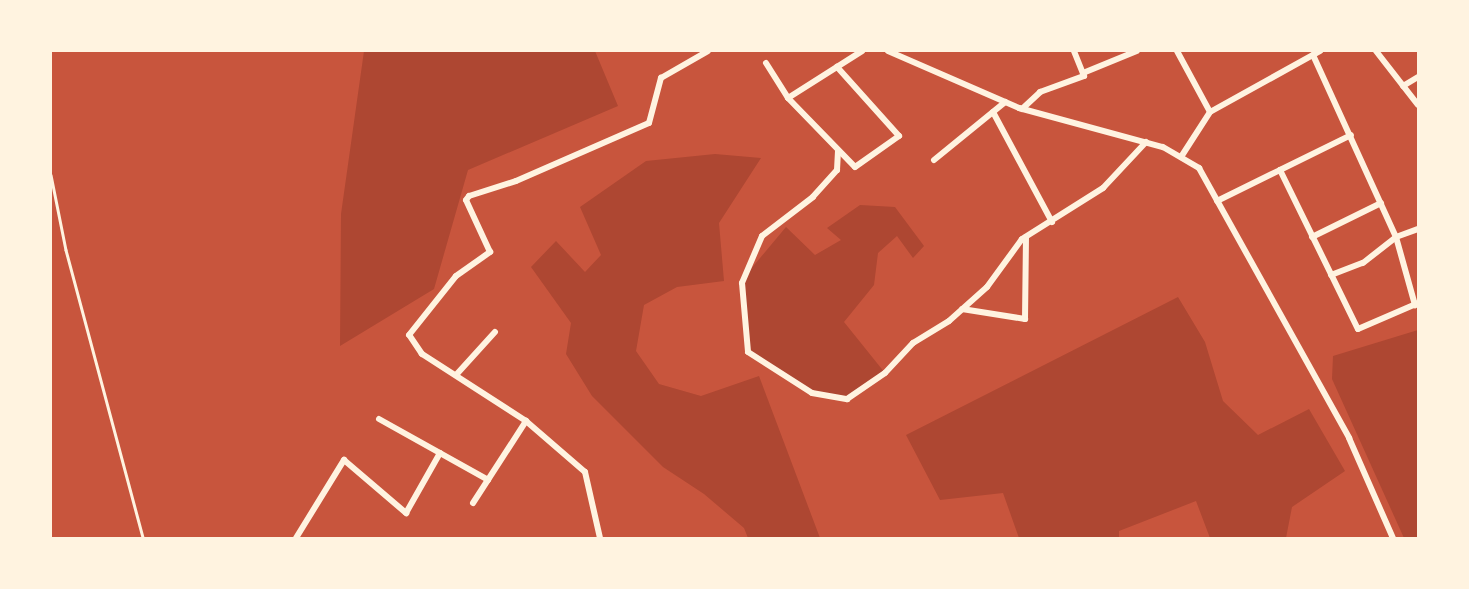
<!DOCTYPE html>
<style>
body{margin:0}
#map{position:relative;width:1469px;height:589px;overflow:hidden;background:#c8553d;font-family:"Asap Condensed",sans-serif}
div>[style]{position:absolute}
.green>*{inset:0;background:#ae4732}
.path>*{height:2.5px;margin:-1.25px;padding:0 1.25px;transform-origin:1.25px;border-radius:1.25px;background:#fff3e0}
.minor>*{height:6px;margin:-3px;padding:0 3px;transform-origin:3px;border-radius:3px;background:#fff3e0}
span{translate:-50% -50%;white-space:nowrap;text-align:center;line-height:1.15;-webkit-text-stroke:5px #fff3e0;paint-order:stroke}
.frame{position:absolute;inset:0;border:52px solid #fff3e0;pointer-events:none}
</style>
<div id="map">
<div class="green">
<i style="clip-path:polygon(364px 51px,595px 51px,618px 106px,468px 170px,434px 289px,340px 346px,341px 214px)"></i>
<i style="clip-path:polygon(715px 154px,761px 158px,719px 223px,724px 281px,677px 287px,644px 305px,636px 351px,659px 384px,701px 396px,759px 376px,820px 538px,748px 538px,744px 528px,704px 494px,663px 467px,592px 396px,566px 354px,571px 323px,531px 267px,556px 241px,585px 272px,601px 255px,580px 207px,646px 161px)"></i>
<i style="clip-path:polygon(860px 205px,895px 207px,924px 246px,913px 258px,897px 236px,878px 253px,874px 285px,844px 322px,885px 373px,847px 399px,812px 393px,748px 352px,745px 276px,786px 227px,815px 255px,841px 240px,827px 228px)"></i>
<i style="clip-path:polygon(1178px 297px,1205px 342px,1223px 401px,1258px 435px,1309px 409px,1345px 471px,1292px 507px,1286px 538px,1210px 538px,1196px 501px,1119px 531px,1119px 538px,1019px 538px,1003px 493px,940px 500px,906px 435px)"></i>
<i style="clip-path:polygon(1418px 330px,1418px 538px,1404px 538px,1332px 379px,1333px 356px)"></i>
</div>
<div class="path">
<i style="left:51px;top:175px;width:76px;rotate:78.7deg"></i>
<i style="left:66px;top:250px;width:298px;rotate:75deg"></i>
</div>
<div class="minor">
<i style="left:888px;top:51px;width:143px;rotate:23.5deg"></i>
<i style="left:1019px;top:108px;width:149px;rotate:15.2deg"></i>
<i style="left:1163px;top:147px;width:42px;rotate:30.3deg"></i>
<i style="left:1199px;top:168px;width:309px;rotate:60.9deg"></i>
<i style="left:1349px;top:438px;width:109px;rotate:66.3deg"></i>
<i style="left:1177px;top:51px;width:69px;rotate:61.6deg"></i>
<i style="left:1376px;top:51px;width:68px;rotate:52.1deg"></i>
<i style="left:1313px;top:55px;width:200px;rotate:65.5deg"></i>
<i style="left:1396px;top:237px;width:71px;rotate:74.4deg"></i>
<i style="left:766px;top:63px;width:41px;rotate:57.8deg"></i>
<i style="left:788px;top:98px;width:88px;rotate:-32.4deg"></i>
<i style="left:1083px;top:73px;width:58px;rotate:-22.2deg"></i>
<i style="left:1403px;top:86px;width:17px;rotate:-31deg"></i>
<i style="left:788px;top:98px;width:96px;rotate:45.8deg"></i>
<i style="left:855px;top:167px;width:54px;rotate:-35.2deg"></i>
<i style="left:899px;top:136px;width:93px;rotate:-131.9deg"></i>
<i style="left:1022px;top:109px;width:25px;rotate:-43deg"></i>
<i style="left:1040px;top:92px;width:47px;rotate:-20deg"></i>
<i style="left:1084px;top:76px;width:27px;rotate:-112deg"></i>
<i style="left:993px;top:112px;width:125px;rotate:61.8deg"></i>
<i style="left:838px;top:151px;width:19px;rotate:93deg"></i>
<i style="left:837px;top:170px;width:36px;rotate:132deg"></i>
<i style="left:813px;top:197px;width:64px;rotate:142.6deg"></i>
<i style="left:762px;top:236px;width:51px;rotate:113.1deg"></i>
<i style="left:742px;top:283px;width:69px;rotate:85deg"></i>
<i style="left:748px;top:352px;width:76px;rotate:32.6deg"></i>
<i style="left:812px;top:393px;width:36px;rotate:10deg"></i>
<i style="left:847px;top:399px;width:46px;rotate:-34.4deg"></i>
<i style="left:885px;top:373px;width:41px;rotate:-47deg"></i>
<i style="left:913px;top:343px;width:42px;rotate:-31.4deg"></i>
<i style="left:949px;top:321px;width:51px;rotate:-41.8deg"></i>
<i style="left:987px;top:287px;width:59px;rotate:-53.9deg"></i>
<i style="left:1022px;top:239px;width:96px;rotate:-32.2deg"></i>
<i style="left:1103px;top:188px;width:63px;rotate:-46.9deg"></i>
<i style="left:1181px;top:157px;width:54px;rotate:-57.2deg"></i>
<i style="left:1210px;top:112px;width:126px;rotate:-29deg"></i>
<i style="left:934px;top:160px;width:92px;rotate:-39.2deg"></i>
<i style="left:1280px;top:170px;width:79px;rotate:-26.2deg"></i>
<i style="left:1217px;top:201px;width:70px;rotate:-26.2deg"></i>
<i style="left:1280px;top:170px;width:177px;rotate:63.9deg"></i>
<i style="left:1358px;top:329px;width:65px;rotate:-23.4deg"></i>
<i style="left:1312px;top:237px;width:77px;rotate:-26.2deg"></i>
<i style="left:1331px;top:275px;width:34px;rotate:-21deg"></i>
<i style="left:1363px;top:263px;width:42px;rotate:-38.2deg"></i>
<i style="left:1396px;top:237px;width:23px;rotate:-20deg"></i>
<i style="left:962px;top:309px;width:64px;rotate:9deg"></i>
<i style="left:1025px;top:319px;width:82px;rotate:-89.3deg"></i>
<i style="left:456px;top:375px;width:58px;rotate:-47.8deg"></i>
<i style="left:379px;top:419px;width:125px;rotate:29.2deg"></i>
<i style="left:473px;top:503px;width:98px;rotate:-57.1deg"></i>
<i style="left:296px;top:538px;width:92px;rotate:-58.4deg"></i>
<i style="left:344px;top:460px;width:82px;rotate:40.5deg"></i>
<i style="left:406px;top:513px;width:69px;rotate:-60.5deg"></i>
<i style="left:600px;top:538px;width:68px;rotate:-102.8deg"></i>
<i style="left:585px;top:472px;width:78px;rotate:-139.2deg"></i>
<i style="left:526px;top:421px;width:124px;rotate:-147.2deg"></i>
<i style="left:422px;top:354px;width:23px;rotate:-124deg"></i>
<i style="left:409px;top:335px;width:75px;rotate:-51.5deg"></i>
<i style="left:456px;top:276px;width:42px;rotate:-35.2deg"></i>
<i style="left:490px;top:252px;width:57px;rotate:-114.8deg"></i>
<i style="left:466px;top:200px;width:5px;rotate:-53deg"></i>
<i style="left:469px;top:196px;width:49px;rotate:-17.7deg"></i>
<i style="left:516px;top:181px;width:145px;rotate:-23.6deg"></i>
<i style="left:649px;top:123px;width:47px;rotate:-75.1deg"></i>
<i style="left:661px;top:78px;width:54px;rotate:-29.9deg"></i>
</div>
<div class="frame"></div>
</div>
